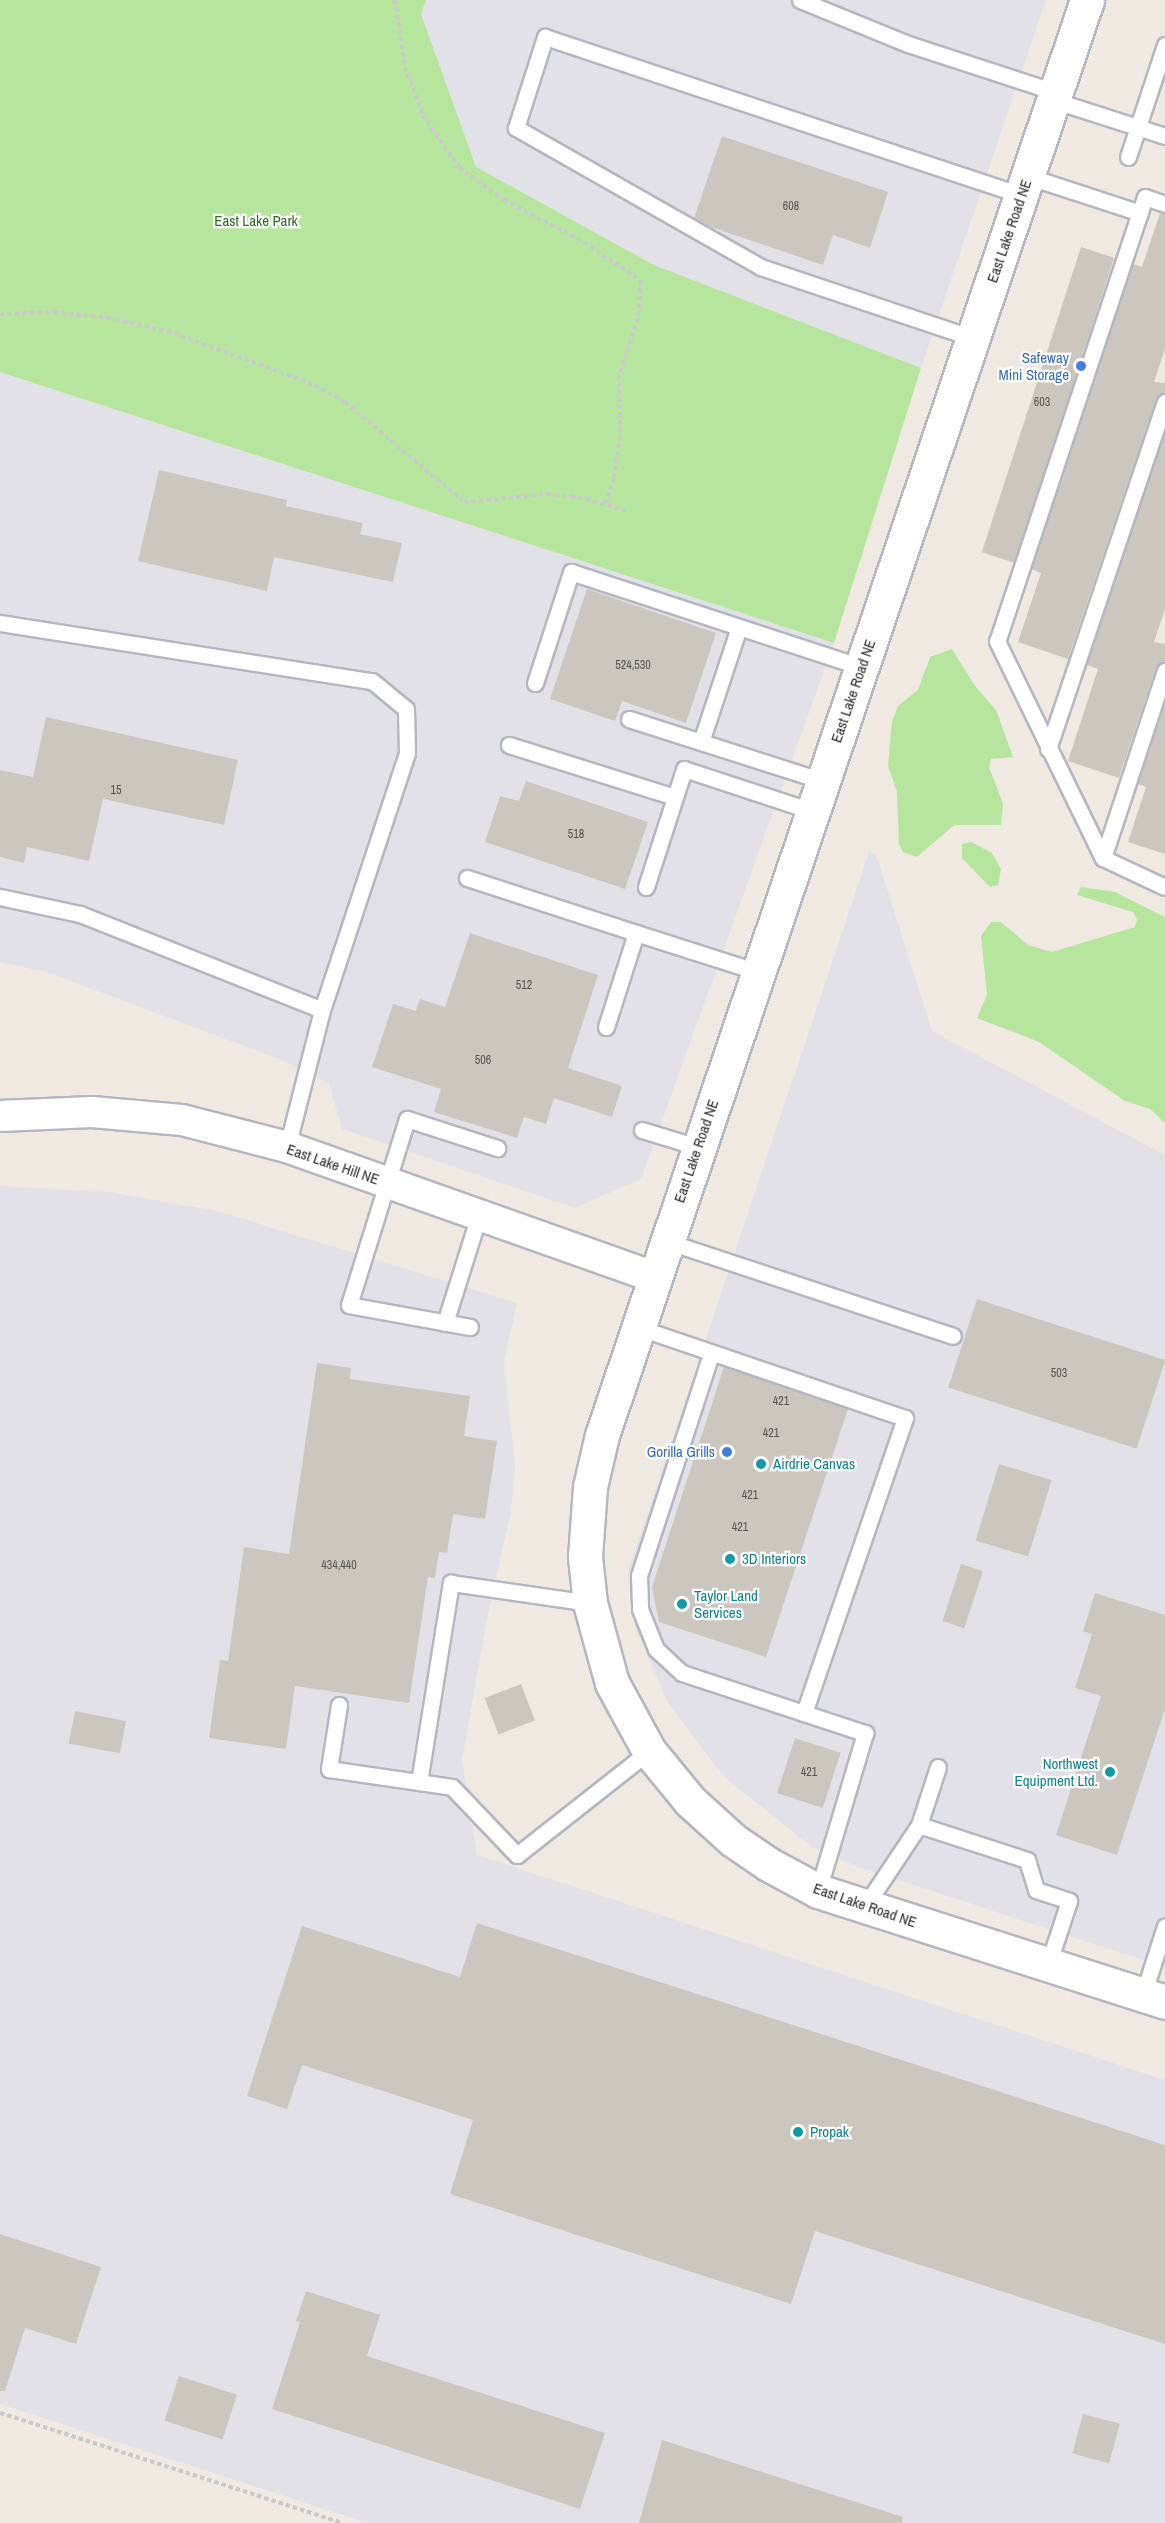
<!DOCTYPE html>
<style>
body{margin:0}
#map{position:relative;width:1165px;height:2523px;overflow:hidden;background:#efe9e1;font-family:"Archivo Narrow",sans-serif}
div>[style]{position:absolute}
.industrial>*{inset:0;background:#e3e1e8}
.green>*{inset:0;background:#b6e59e}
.building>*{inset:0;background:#cbc7bf;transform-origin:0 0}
.path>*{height:4px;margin-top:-2px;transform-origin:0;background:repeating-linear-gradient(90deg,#c9c9c9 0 4.5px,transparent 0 7.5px)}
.roads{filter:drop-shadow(2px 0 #b4b7c1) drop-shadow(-2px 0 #b4b7c1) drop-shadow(0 2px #b4b7c1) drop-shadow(0 -2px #b4b7c1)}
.service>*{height:15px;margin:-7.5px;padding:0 7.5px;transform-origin:7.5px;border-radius:7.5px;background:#fff}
.minor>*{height:30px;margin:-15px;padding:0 15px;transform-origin:15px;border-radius:15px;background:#fff}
.tertiary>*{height:33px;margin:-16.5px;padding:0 16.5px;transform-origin:16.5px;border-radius:16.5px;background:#fff}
.dots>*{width:16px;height:16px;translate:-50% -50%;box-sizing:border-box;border:3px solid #fff;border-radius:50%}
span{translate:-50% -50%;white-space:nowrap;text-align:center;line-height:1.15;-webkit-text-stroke:4.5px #fff;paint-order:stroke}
.number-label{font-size:12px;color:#555452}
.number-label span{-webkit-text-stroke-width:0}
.park-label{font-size:15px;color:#2c6e1b}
.street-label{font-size:15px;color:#2e2e2e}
.shop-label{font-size:15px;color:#366cbe}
.right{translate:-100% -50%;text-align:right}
.culture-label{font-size:15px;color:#0d838f}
.left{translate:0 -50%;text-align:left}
</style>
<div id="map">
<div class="industrial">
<i style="clip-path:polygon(426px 0,1046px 0,921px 368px,654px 265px,476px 167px,421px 14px)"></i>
<i style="clip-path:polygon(0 372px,834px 643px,641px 1179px,575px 1208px,342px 1129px,329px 1084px,277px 1058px,46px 972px,0 962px)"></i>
<i style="clip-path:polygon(869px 852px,876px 854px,932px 1031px,1165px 1155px,1165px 1967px,858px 1867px,812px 1847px,724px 1777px,668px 1703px,635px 1627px,628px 1572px)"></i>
<i style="clip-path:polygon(0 1186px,110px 1192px,217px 1211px,517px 1303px,504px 1362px,515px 1466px,511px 1511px,487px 1619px,462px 1760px,477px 1855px,1165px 2080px,1165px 2523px,367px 2523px,0 2404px)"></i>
</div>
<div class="green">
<i style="clip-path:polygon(0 0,426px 0,421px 14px,476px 167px,654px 265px,921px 368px,834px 643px,0 372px)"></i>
<i style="clip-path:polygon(952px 649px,975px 686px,996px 710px,1013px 757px,991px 759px,989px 767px,1003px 804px,1001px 825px,954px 825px,917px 857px,903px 852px,899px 844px,897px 792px,888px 766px,892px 722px,898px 706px,918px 690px,930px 657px)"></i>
<i style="clip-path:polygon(971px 842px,992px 853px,1001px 869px,998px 885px,990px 887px,962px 858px,962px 844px)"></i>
<i style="clip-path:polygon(1081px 887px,1115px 892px,1165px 917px,1165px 1123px,1150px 1109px,1125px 1101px,1039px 1042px,977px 1018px,987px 995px,981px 936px,991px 922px,1001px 922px,1028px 945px,1052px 952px,1135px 927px,1137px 919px,1133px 912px,1077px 895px)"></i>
</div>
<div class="building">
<i style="clip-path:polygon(722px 136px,888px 192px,870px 248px,833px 235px,823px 265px,711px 227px,694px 218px)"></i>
<i style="clip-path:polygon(1160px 213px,1165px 214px,1165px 349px,1154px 382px,1165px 383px,1165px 392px,1156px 399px,1068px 659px,1018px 642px,1041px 573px,1031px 569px,1133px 264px,1142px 267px)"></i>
<i style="left:1081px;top:247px;width:35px;height:321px;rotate:18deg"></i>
<i style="clip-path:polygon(1165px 433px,1165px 609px,1154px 642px,1165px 644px,1165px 661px,1156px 668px,1119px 778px,1068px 761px,1098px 669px,1087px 665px)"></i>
<i style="clip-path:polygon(159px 470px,287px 500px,286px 506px,363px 523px,360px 534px,402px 543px,393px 582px,274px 557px,267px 591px,138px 561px)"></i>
<i style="clip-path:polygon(587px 589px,716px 633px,686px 723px,622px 701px,615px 721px,550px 699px)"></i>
<i style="clip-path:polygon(1165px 702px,1165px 854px,1128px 842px,1146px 787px,1138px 784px)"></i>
<i style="clip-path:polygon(46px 717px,238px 760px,224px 825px,103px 799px,89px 861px,27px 847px,24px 863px,0 857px,0 770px,33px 777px)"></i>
<i style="clip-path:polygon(526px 781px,648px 822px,625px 889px,485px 842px,500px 796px,519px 801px)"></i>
<i style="clip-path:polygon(470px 933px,598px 975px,568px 1068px,622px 1086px,612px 1117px,554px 1098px,546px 1124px,524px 1117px,517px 1138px,434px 1112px,441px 1089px,372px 1067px,393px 1004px,416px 1011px,420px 999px,445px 1007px)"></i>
<i style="left:977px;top:1299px;width:198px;height:93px;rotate:18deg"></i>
<i style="clip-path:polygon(317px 1363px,351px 1368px,350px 1379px,470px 1396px,464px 1436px,497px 1441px,485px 1519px,453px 1514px,447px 1553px,439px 1552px,435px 1578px,428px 1577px,409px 1703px,295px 1686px,286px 1749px,209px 1738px,220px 1660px,228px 1661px,244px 1547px,289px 1554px)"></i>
<i style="clip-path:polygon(724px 1367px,848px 1409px,766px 1657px,659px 1622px,652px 1587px)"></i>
<i style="left:999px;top:1464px;width:55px;height:80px;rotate:17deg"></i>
<i style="left:961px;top:1564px;width:23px;height:60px;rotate:18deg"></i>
<i style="clip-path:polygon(1095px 1593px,1165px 1615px,1165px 1709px,1117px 1855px,1056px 1835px,1101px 1696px,1075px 1688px,1092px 1634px,1083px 1631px)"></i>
<i style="left:521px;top:1684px;width:39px;height:39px;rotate:69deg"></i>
<i style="left:75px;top:1711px;width:52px;height:33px;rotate:11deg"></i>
<i style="left:795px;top:1738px;width:48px;height:58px;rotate:18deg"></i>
<i style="clip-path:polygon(477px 1923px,1165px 2145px,1165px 2344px,815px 2231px,791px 2304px,450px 2194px,473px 2120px,302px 2065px,287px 2109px,247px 2096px,302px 1926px,460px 1977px)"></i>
<i style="clip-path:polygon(0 2234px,101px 2267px,76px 2344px,25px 2328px,5px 2391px,0 2391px)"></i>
<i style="clip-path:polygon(306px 2291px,380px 2315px,367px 2356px,605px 2433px,580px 2509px,272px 2409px,300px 2322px,296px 2321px)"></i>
<i style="left:179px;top:2376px;width:61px;height:47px;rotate:18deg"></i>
<i style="left:1083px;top:2414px;width:38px;height:41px;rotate:15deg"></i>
<i style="clip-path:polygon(662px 2440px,903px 2517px,902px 2523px,639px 2523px)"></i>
</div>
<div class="path">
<i style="left:395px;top:0;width:68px;rotate:81.5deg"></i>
<i style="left:405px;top:67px;width:51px;rotate:69.4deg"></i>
<i style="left:423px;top:115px;width:63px;rotate:55.3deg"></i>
<i style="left:459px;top:167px;width:56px;rotate:36.3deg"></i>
<i style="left:504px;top:200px;width:90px;rotate:27.7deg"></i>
<i style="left:584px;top:242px;width:69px;rotate:34.4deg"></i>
<i style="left:641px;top:281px;width:37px;rotate:95deg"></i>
<i style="left:638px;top:318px;width:60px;rotate:108.4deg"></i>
<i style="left:619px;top:375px;width:61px;rotate:89.1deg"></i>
<i style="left:620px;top:436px;width:42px;rotate:98.1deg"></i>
<i style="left:614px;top:478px;width:28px;rotate:109deg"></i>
<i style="left:0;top:314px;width:54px;rotate:-2.1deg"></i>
<i style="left:54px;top:312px;width:54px;rotate:6.3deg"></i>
<i style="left:108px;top:318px;width:60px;rotate:12.4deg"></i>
<i style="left:167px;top:331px;width:150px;rotate:19.9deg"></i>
<i style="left:308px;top:382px;width:42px;rotate:28.4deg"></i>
<i style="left:345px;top:402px;width:155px;rotate:40deg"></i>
<i style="left:464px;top:502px;width:84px;rotate:-5.4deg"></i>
<i style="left:548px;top:494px;width:38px;rotate:7deg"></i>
<i style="left:586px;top:499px;width:42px;rotate:16.7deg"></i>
<i style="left:0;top:2413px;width:359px;rotate:17.8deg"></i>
</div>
<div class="roads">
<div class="service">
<i style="left:800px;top:0;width:117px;rotate:22.2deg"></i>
<i style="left:908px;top:44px;width:155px;rotate:18.1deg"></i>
<i style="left:1053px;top:100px;width:118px;rotate:17.8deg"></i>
<i style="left:1128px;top:157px;width:118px;rotate:-71.7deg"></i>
<i style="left:1027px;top:176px;width:119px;rotate:18.1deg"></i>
<i style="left:1165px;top:204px;width:21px;rotate:-161deg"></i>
<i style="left:1145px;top:197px;width:468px;rotate:108.4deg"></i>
<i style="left:997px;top:641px;width:242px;rotate:64deg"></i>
<i style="left:1103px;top:858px;width:68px;rotate:25.1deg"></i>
<i style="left:973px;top:338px;width:224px;rotate:-161.5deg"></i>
<i style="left:761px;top:267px;width:282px;rotate:-150.4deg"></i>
<i style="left:516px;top:128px;width:96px;rotate:-72.3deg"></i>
<i style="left:545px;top:37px;width:502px;rotate:18.36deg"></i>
<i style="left:0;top:623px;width:376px;rotate:8.9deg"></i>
<i style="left:372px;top:681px;width:44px;rotate:39.5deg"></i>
<i style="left:406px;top:709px;width:44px;rotate:88.7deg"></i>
<i style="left:407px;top:753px;width:271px;rotate:108.3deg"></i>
<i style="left:535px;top:683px;width:117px;rotate:-72deg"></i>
<i style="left:571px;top:572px;width:306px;rotate:18.1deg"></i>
<i style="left:629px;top:719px;width:204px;rotate:17.7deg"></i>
<i style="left:701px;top:742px;width:121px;rotate:-71.7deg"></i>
<i style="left:509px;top:745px;width:174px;rotate:17.4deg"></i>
<i style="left:1048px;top:749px;width:366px;rotate:-71.4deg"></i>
<i style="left:1103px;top:858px;width:197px;rotate:-71.7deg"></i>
<i style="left:467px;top:878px;width:178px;rotate:18deg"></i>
<i style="left:646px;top:887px;width:124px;rotate:-72.1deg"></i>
<i style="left:684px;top:769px;width:135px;rotate:18.2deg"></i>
<i style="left:0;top:897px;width:82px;rotate:12deg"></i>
<i style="left:80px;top:914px;width:260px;rotate:21.6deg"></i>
<i style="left:322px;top:1010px;width:141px;rotate:104.3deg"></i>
<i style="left:606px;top:1027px;width:99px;rotate:-72.3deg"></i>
<i style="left:636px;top:933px;width:128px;rotate:17.7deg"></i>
<i style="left:642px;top:1130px;width:59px;rotate:16.9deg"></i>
<i style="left:666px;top:1241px;width:302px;rotate:18.3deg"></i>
<i style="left:445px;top:1323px;width:113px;rotate:-72.5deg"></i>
<i style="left:470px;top:1327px;width:123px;rotate:-169.7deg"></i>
<i style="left:349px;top:1305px;width:195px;rotate:-72.7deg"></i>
<i style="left:407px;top:1119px;width:95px;rotate:17.9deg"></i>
<i style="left:637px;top:1327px;width:283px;rotate:18.8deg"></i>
<i style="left:905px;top:1418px;width:312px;rotate:108.9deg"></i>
<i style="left:711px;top:1354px;width:233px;rotate:108deg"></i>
<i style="left:639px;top:1576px;width:33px;rotate:88deg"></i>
<i style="left:640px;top:1609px;width:43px;rotate:68.2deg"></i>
<i style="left:656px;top:1649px;width:35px;rotate:43deg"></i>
<i style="left:682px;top:1673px;width:193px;rotate:18.2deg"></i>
<i style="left:865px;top:1733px;width:165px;rotate:106.6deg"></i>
<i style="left:339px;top:1705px;width:65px;rotate:98.9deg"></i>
<i style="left:329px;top:1769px;width:124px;rotate:8.3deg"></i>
<i style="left:452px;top:1787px;width:94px;rotate:46.3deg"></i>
<i style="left:517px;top:1855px;width:168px;rotate:-38.2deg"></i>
<i style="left:419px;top:1782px;width:202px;rotate:-80.9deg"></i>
<i style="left:451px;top:1583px;width:140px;rotate:8.2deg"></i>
<i style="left:919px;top:1825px;width:114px;rotate:18deg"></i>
<i style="left:1027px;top:1860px;width:31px;rotate:73deg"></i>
<i style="left:1036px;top:1890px;width:35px;rotate:18deg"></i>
<i style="left:1069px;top:1901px;width:67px;rotate:108.2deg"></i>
<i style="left:865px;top:1906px;width:97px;rotate:-56.3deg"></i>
<i style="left:919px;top:1825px;width:61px;rotate:-71.9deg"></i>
<i style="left:1143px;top:1995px;width:72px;rotate:-72.3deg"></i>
</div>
<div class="minor">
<i style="left:0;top:1116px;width:92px;rotate:-2.5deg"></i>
<i style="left:92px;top:1112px;width:90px;rotate:5.1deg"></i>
<i style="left:182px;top:1120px;width:108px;rotate:14.4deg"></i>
<i style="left:287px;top:1147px;width:389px;rotate:19.5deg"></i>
</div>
<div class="tertiary">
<i style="left:1087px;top:0;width:1515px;rotate:108.67deg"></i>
<i style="left:602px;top:1435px;width:53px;rotate:103deg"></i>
<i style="left:590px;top:1487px;width:70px;rotate:94.1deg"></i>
<i style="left:585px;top:1557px;width:46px;rotate:83.8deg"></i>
<i style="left:590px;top:1603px;width:83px;rotate:74.6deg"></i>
<i style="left:612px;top:1683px;width:77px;rotate:61.4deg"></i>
<i style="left:649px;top:1751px;width:65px;rotate:50.6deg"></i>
<i style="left:690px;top:1801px;width:58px;rotate:42.2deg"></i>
<i style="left:733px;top:1840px;width:42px;rotate:34.4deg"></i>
<i style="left:768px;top:1864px;width:57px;rotate:28.4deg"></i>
<i style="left:818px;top:1891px;width:364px;rotate:17.7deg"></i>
</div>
</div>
<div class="dots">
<i style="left:1081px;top:366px;background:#3f7fe0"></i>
<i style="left:727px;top:1452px;background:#3f7fe0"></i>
<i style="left:761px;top:1464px;background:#0f9aa8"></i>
<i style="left:730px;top:1559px;background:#0f9aa8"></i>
<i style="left:682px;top:1604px;background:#0f9aa8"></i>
<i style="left:1110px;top:1772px;background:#0f9aa8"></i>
<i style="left:798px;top:2132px;background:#0f9aa8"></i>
</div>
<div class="number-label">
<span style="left:791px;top:207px">608</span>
<span style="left:1042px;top:403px">603</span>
<span style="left:633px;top:666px">524,530</span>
<span style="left:116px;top:791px">15</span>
<span style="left:576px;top:835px">518</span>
<span style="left:524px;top:986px">512</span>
<span style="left:483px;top:1061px">506</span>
<span style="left:1059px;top:1374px">503</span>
<span style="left:781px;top:1402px">421</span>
<span style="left:771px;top:1434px">421</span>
<span style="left:750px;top:1496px">421</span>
<span style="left:740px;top:1528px">421</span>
<span style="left:339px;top:1566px">434,440</span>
<span style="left:809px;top:1773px">421</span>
</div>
<div class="park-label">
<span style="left:256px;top:221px">East Lake Park</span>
</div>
<div class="street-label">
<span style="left:1009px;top:231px;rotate:-71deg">East Lake Road NE</span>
<span style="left:853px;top:691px;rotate:-71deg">East Lake Road NE</span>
<span style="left:696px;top:1151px;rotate:-71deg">East Lake Road NE</span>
<span style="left:333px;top:1164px;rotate:19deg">East Lake Hill NE</span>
<span style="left:865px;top:1905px;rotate:19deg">East Lake Road NE</span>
</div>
<div class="shop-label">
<span class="right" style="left:1069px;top:366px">Safeway<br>Mini Storage</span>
<span class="right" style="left:715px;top:1452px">Gorilla Grills</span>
</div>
<div class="culture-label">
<span class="left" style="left:773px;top:1464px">Airdrie Canvas</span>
<span class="left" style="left:742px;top:1559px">3D Interiors</span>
<span class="left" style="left:694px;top:1604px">Taylor Land<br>Services</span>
<span class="right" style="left:1098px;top:1772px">Northwest<br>Equipment Ltd.</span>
<span class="left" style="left:810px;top:2132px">Propak</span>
</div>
</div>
